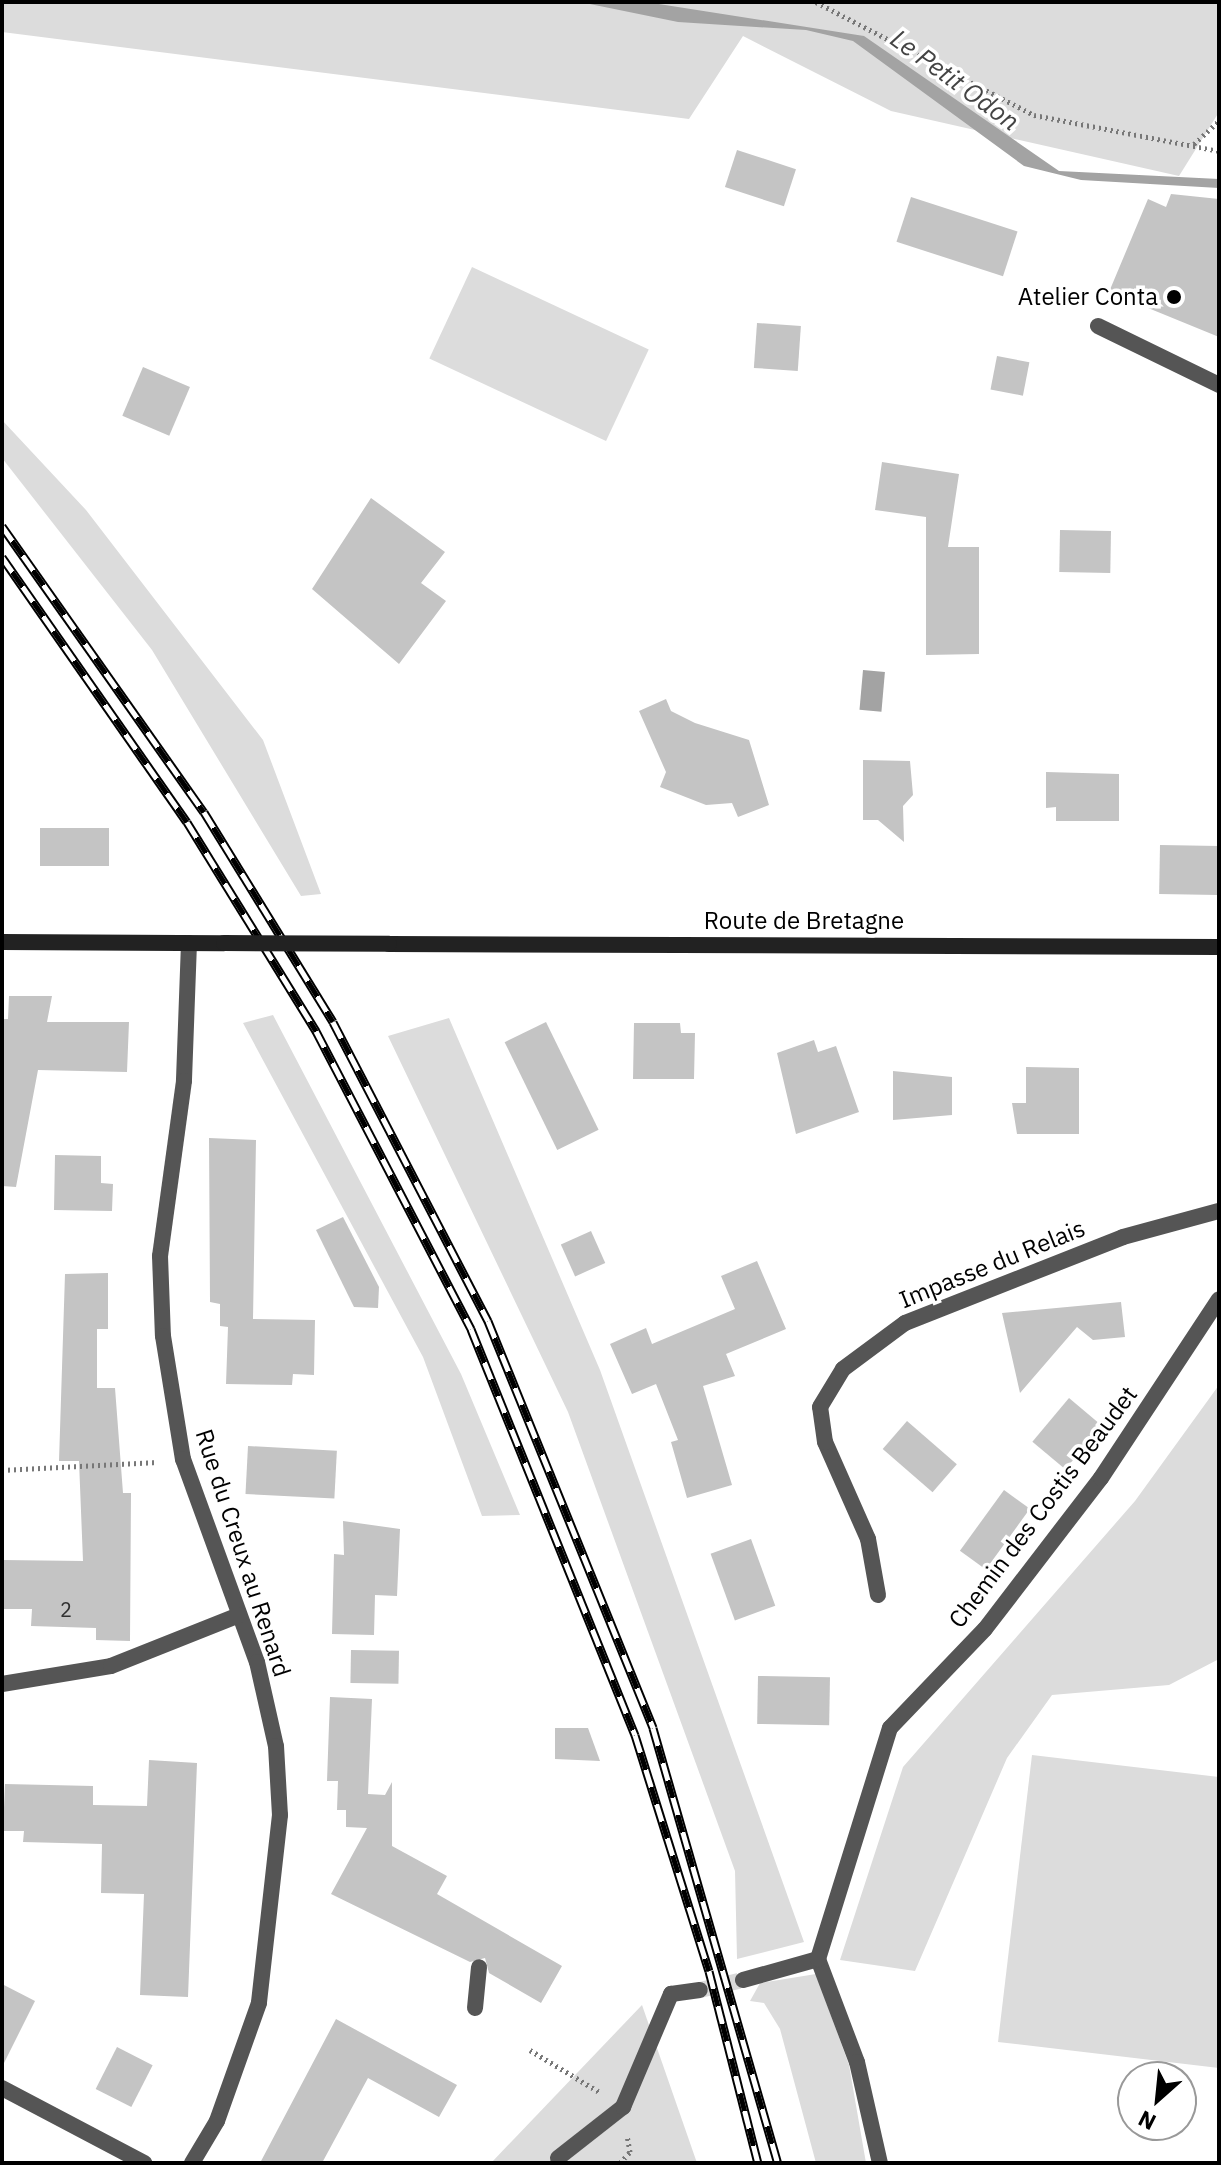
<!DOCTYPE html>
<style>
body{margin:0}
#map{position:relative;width:1221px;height:2165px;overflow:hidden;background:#fff;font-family:"IBM Plex Sans",sans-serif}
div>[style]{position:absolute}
.green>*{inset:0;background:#dcdcdc;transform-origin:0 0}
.water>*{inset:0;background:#a3a3a3;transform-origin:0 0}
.building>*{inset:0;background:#c4c4c4;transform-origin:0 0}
.street-tunnel>*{height:16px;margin-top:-8px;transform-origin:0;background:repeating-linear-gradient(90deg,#d9d9d9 0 16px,transparent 0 24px)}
.path>*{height:5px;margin-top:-2.5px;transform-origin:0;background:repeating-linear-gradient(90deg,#777 0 2px,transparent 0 6px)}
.lane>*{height:16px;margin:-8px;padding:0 8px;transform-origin:8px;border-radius:8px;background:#555}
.street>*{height:16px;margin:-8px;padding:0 8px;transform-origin:8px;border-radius:8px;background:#555}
.secondary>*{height:16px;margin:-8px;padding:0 8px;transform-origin:8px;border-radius:8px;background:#222}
.rail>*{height:9px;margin-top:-4.5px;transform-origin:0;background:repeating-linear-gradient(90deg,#fff 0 18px,#000 0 36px);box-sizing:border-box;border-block:2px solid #000}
.secondary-bridge>*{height:16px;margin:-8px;padding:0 8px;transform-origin:8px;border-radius:8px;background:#222}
.dots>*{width:22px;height:22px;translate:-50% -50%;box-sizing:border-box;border:4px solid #fff;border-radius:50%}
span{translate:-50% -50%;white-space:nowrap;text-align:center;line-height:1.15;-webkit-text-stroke:7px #fff;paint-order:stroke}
.number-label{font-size:20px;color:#313131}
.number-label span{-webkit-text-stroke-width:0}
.poi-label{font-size:24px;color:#000}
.right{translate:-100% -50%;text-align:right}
.street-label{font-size:24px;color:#000}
.water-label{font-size:26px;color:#444;font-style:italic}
.frame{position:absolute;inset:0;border:4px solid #000;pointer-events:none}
.north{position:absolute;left:1117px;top:2061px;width:80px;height:80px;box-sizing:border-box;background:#fff;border:2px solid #999;border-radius:50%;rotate:207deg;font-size:22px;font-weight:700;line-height:32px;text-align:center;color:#000}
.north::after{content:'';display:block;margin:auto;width:28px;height:36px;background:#000;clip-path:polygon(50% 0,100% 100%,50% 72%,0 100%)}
</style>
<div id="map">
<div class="green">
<i style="clip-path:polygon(2px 2px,1219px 2px,1219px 112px,1179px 176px,891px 111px,743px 36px,689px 119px,2px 32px)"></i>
<i style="left:472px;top:267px;width:195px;height:101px;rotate:25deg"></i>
<i style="clip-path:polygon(2px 420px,86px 510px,263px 740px,321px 894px,301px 896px,152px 650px,2px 458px)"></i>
<i style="clip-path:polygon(273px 1015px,461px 1374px,520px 1515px,482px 1516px,423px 1357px,243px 1023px)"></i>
<i style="clip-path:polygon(449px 1018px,600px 1370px,804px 1942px,737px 1959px,735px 1871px,568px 1412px,388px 1036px)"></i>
<i style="clip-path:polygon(1219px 1385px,1219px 1659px,1169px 1685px,1052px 1695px,1007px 1758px,915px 1971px,840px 1960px,903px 1767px,1135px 1501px)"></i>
<i style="clip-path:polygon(1032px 1755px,1219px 1777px,1219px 2068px,998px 2042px)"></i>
<i style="clip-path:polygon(816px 1974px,849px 2065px,866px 2163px,816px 2163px,780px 2029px,764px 2003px,750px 2001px,760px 1983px)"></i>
<i style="clip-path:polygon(642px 2005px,697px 2163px,491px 2163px)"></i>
</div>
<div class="water">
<i style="clip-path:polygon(580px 2px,646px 2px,864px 36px,1059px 171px,1219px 179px,1219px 188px,1081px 180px,1024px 166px,853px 41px,806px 30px,678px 22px)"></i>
<i style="left:863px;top:670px;width:22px;height:40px;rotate:5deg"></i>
</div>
<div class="building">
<i style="left:737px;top:150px;width:62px;height:39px;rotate:18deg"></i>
<i style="clip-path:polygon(1171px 194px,1219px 199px,1219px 337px,1109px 292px,1148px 199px,1166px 207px)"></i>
<i style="left:911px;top:197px;width:112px;height:47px;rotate:18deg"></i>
<i style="left:757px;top:323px;width:44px;height:45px;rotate:4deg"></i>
<i style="left:997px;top:356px;width:33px;height:34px;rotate:11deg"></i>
<i style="left:143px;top:367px;width:51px;height:53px;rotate:23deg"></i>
<i style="clip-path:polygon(882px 462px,959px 474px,948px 547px,979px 547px,979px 654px,926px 655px,926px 517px,875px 510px)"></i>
<i style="clip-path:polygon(371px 498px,445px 552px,421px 583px,446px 601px,399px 664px,312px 589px)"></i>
<i style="left:1060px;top:530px;width:51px;height:42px;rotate:1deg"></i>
<i style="clip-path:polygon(666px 699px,671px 711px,695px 723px,749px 740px,769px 805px,738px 817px,732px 803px,706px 805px,660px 787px,666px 772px,639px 711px)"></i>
<i style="clip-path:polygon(863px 760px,910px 761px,913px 795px,903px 806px,904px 842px,878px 820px,863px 820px)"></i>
<i style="clip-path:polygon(1046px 772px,1119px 774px,1119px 821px,1056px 821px,1056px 807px,1046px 808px)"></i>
<i style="left:40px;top:828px;width:69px;height:38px"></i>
<i style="left:1160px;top:845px;width:59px;height:49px;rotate:1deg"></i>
<i style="clip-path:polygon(9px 996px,52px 996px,47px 1022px,129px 1022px,127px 1072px,38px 1070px,16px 1187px,2px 1186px,2px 1019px,8px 1019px)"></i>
<i style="left:546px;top:1022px;width:120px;height:46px;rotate:64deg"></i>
<i style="clip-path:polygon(634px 1023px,680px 1023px,681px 1033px,695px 1033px,694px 1079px,633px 1079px)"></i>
<i style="clip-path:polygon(814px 1040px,818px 1052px,836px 1046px,859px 1112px,796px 1134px,777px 1053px)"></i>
<i style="clip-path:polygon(1026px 1067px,1079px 1068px,1079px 1134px,1017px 1134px,1012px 1103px,1026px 1103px)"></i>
<i style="clip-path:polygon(893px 1071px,952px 1077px,952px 1115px,893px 1120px)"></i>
<i style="clip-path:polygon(209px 1138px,256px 1140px,253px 1319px,315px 1320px,314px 1375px,293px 1374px,292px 1385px,226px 1384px,228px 1327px,220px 1326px,220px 1304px,210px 1302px)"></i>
<i style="clip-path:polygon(55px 1155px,101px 1156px,101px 1183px,113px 1184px,112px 1211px,54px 1210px)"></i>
<i style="clip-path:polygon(343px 1217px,379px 1287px,378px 1308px,354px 1307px,316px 1230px)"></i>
<i style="left:591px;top:1231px;width:35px;height:33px;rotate:66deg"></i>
<i style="clip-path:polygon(757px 1261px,786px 1329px,726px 1354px,735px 1376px,703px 1386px,732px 1485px,687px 1498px,671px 1442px,678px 1440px,656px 1384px,632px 1394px,610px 1344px,646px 1328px,652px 1344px,735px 1309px,721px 1276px)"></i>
<i style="clip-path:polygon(108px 1273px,108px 1329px,97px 1329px,97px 1388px,115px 1388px,123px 1493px,131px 1493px,130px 1641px,96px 1640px,96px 1628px,31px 1626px,32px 1609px,2px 1609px,2px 1560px,83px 1561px,79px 1461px,59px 1461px,65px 1274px)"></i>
<i style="clip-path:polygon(1121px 1302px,1125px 1337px,1093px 1340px,1077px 1327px,1020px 1393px,1002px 1313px)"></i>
<i style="left:1069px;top:1398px;width:43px;height:57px;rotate:40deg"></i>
<i style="left:907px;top:1421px;width:66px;height:37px;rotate:41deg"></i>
<i style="left:248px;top:1446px;width:89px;height:48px;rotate:3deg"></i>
<i style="left:1004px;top:1490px;width:32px;height:75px;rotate:36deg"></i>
<i style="clip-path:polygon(343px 1521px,400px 1529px,397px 1596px,375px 1595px,374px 1635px,332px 1634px,334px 1554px,344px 1555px)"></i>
<i style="left:751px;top:1539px;width:71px;height:43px;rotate:70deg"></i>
<i style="left:351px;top:1650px;width:48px;height:33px;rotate:1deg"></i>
<i style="left:758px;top:1676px;width:72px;height:48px;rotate:1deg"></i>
<i style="clip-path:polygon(330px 1697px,372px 1699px,368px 1794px,385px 1795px,392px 1782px,392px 1846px,447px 1876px,437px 1894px,562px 1966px,541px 2003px,489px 1973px,485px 1958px,470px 1962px,331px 1894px,367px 1828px,346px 1827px,346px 1810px,337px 1810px,338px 1781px,327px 1781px)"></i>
<i style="clip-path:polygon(555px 1728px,588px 1728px,600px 1761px,555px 1759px)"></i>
<i style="clip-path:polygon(149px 1760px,197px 1763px,188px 1997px,140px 1995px,144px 1894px,101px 1893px,102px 1844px,23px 1842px,24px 1831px,3px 1831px,5px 1784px,93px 1786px,93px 1805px,147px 1806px)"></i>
<i style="clip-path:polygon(2px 1984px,35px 2001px,2px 2067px)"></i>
<i style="clip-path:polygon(336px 2019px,457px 2085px,439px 2117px,368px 2078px,322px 2163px,260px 2163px)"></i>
<i style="left:117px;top:2047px;width:40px;height:47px;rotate:27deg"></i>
</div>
<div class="street-tunnel">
<i style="left:700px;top:1990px;width:44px;rotate:-13.1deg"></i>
</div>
<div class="path">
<i style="left:816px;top:2px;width:246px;rotate:27.4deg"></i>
<i style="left:1034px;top:115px;width:188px;rotate:11deg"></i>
<i style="left:1194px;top:144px;width:34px;rotate:-43deg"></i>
<i style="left:2px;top:1470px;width:156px;rotate:-2.9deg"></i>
<i style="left:530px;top:2050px;width:83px;rotate:31.2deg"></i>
<i style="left:620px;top:2163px;width:15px;rotate:-48deg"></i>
<i style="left:630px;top:2152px;width:17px;rotate:-100deg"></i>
</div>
<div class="lane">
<i style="left:1098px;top:326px;width:135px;rotate:26deg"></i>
<i style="left:818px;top:1959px;width:110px;rotate:69.3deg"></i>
<i style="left:857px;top:2062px;width:104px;rotate:77.2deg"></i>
<i style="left:475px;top:2008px;width:41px;rotate:-84.4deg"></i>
</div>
<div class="street">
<i style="left:189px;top:943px;width:138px;rotate:92.1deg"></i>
<i style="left:184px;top:1081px;width:177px;rotate:97.8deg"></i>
<i style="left:160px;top:1256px;width:80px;rotate:87.9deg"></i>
<i style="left:163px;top:1336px;width:125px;rotate:80.8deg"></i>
<i style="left:183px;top:1459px;width:216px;rotate:70deg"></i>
<i style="left:257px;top:1662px;width:86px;rotate:77.3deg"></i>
<i style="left:276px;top:1746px;width:69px;rotate:86.7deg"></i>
<i style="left:280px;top:1815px;width:189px;rotate:96.4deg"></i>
<i style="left:259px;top:2003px;width:125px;rotate:109.6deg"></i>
<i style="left:217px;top:2121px;width:49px;rotate:120.8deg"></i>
<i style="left:878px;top:1595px;width:57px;rotate:-100.1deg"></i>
<i style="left:868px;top:1539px;width:106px;rotate:-113.9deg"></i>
<i style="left:825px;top:1442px;width:35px;rotate:-98deg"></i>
<i style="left:820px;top:1407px;width:44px;rotate:-58.8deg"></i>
<i style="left:843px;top:1369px;width:77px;rotate:-36.6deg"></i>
<i style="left:905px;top:1323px;width:234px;rotate:-21.5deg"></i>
<i style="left:1123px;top:1237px;width:99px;rotate:-15.2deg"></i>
<i style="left:2px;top:1684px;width:110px;rotate:-9.4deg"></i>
<i style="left:111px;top:1666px;width:138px;rotate:-21.7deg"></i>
<i style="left:743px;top:1980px;width:78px;rotate:-15.6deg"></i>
<i style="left:818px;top:1959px;width:242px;rotate:-72.7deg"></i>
<i style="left:890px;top:1728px;width:137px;rotate:-46.2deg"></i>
<i style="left:985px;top:1629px;width:190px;rotate:-52.5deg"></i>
<i style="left:1101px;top:1478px;width:214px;rotate:-56.6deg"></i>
<i style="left:2px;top:2088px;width:161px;rotate:27.8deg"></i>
<i style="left:558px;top:2158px;width:83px;rotate:-38.1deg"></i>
<i style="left:623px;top:2107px;width:123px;rotate:-67deg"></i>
<i style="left:671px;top:1994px;width:29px;rotate:-8deg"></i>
</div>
<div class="secondary">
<i style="left:2px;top:942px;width:222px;rotate:0.3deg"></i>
<i style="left:389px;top:944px;width:830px;rotate:0.21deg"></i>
</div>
<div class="rail">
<i style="left:2px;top:526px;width:350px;rotate:54.8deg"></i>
<i style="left:204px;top:812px;width:246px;rotate:58.4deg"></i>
<i style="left:333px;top:1022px;width:337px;rotate:62.6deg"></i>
<i style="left:488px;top:1321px;width:439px;rotate:67.9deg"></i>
<i style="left:653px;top:1728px;width:453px;rotate:74deg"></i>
<i style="left:2px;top:557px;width:323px;rotate:55.1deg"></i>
<i style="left:187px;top:822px;width:246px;rotate:58.3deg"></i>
<i style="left:316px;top:1031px;width:336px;rotate:62.5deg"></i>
<i style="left:471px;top:1329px;width:438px;rotate:68deg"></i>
<i style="left:635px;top:1735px;width:247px;rotate:72.6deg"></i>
<i style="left:709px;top:1971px;width:198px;rotate:75.7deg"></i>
</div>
<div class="secondary-bridge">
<i style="left:224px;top:943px;width:165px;rotate:0.3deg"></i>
</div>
<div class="dots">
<i style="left:1174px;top:297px;background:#000"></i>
</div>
<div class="number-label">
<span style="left:66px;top:1609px">2</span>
</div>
<div class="poi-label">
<span class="right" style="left:1158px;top:297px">Atelier Conta</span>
</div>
<div class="street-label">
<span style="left:804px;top:921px">Route de Bretagne</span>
<span style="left:992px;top:1264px;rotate:-22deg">Impasse du Relais</span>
<span style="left:1043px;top:1507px;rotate:-53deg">Chemin des Costis Beaudet</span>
<span style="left:243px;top:1553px;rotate:72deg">Rue du Creux au Renard</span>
</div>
<div class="water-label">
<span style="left:955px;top:80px;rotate:36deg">Le Petit Odon</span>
</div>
<div class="frame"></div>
<div class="north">N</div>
</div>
